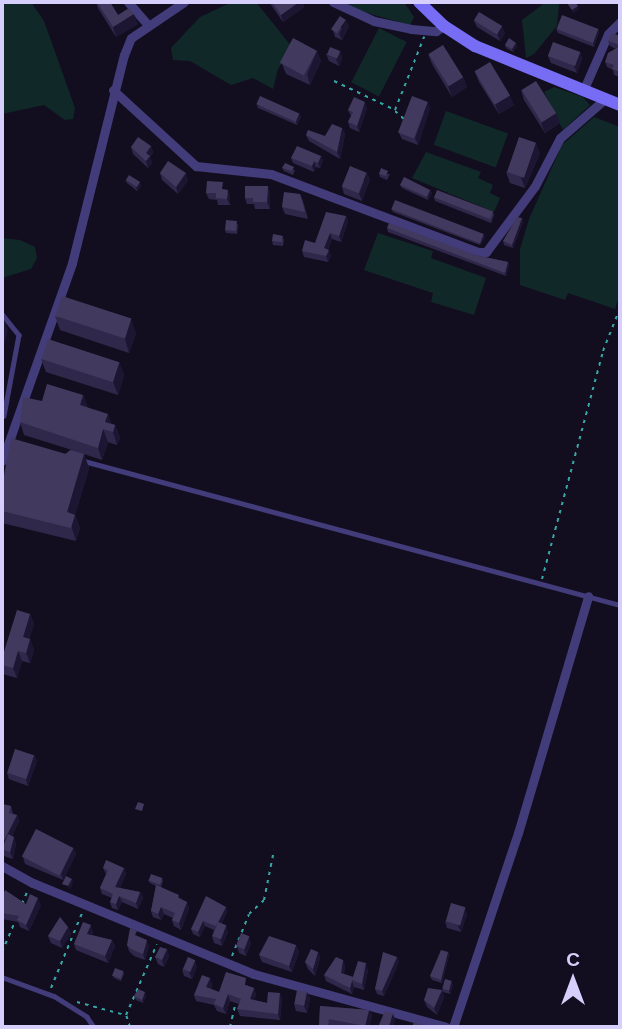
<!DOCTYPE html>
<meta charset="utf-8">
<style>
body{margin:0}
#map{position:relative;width:622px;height:1029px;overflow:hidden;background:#120e1f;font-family:Barlow,sans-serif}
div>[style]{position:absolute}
.green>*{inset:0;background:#112828;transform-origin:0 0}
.path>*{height:2px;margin-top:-1px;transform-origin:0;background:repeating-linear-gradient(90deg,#36a8a7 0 3.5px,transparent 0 8.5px)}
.lane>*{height:4.5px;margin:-2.25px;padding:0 2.25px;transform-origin:2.25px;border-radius:2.25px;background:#423c7a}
.street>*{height:9px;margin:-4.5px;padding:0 4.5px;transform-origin:4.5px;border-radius:4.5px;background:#423c7a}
.secondary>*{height:12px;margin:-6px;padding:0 6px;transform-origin:6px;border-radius:6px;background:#776df4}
.wall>*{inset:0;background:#30284b}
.shaded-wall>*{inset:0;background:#1d1632}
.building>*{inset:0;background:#423a5e;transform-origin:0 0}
span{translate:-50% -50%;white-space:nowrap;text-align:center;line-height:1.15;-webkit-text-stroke:7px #120e1f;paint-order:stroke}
.frame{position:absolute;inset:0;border:4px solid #d6cffc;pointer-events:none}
.north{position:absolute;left:538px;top:945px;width:70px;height:70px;-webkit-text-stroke:5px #120e1f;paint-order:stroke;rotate:0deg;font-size:19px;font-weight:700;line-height:28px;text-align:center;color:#d6cffc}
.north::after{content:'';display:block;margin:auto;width:24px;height:32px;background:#d6cffc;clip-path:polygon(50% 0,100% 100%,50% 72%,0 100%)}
</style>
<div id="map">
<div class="green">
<i style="clip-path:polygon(2px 2px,31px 2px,44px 21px,75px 108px,73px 119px,65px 120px,44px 105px,2px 114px)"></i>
<i style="clip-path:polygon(232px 2px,256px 2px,292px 47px,278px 69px,273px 89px,253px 78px,231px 85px,190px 61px,173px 60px,171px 48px,200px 17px)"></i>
<i style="clip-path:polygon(343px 2px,404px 2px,414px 17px,410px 25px,349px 8px)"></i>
<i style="clip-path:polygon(546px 2px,559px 4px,557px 26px,534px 54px,526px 58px,522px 20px)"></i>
<i style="left:379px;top:28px;width:31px;height:61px;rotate:27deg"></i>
<i style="clip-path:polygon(554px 87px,583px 97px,590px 105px,563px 130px,544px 92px)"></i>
<i style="left:446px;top:111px;width:66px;height:36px;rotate:20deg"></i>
<i style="clip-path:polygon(594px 117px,620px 127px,620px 294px,615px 309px,568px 293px,565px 300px,520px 285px,520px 249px,529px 219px,562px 145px)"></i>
<i style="clip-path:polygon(426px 152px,481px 172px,478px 178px,493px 185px,490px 193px,500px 198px,494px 212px,412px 178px)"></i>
<i style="clip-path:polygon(378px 233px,433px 251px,431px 258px,486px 278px,474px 315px,431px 302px,433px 293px,364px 270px)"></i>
<i style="clip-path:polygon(2px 238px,20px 240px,35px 247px,37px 258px,31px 269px,2px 278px)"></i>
</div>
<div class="path">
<i style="left:334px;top:81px;width:68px;rotate:25.4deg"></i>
<i style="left:395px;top:110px;width:79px;rotate:-68.3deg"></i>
<i style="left:395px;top:111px;width:12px;rotate:42deg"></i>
<i style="left:542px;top:579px;width:236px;rotate:-75deg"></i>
<i style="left:603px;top:351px;width:46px;rotate:-68.4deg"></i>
<i style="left:22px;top:904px;width:15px;rotate:-67deg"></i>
<i style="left:2px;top:952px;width:33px;rotate:-67deg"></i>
<i style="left:232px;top:956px;width:45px;rotate:-68deg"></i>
<i style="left:249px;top:914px;width:21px;rotate:-43deg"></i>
<i style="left:264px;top:900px;width:51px;rotate:-78.7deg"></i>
<i style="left:51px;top:988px;width:81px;rotate:-67.5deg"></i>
<i style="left:77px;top:1002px;width:50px;rotate:15.2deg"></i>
<i style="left:130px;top:1027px;width:13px;rotate:-108deg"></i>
<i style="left:126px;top:1015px;width:77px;rotate:-66.4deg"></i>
<i style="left:230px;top:1027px;width:27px;rotate:-77deg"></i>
</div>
<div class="lane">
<i style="left:2px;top:314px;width:27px;rotate:51deg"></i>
<i style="left:19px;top:335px;width:82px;rotate:100.5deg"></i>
<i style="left:84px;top:461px;width:555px;rotate:15.04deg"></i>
<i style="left:2px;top:977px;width:55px;rotate:20.1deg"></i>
<i style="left:54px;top:996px;width:39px;rotate:32deg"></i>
<i style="left:87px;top:1017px;width:12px;rotate:55deg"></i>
</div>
<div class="street">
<i style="left:128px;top:2px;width:30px;rotate:49deg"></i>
<i style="left:333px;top:2px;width:45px;rotate:24.9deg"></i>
<i style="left:374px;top:21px;width:38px;rotate:12deg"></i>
<i style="left:411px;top:29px;width:25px;rotate:5deg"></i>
<i style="left:436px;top:31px;width:9px;rotate:-32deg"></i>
<i style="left:113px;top:90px;width:113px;rotate:42.5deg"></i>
<i style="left:196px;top:166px;width:75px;rotate:6.1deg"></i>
<i style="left:271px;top:174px;width:222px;rotate:20.6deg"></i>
<i style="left:479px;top:252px;width:7px"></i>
<i style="left:486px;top:252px;width:82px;rotate:-53.4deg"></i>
<i style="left:535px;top:186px;width:54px;rotate:-62.5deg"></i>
<i style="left:560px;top:138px;width:60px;rotate:-40.9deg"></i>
<i style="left:583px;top:91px;width:62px;rotate:-66.3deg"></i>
<i style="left:608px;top:34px;width:17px;rotate:-45deg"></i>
<i style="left:2px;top:461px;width:210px;rotate:-70.5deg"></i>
<i style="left:72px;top:263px;width:214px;rotate:-76deg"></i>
<i style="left:124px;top:55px;width:18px;rotate:-68deg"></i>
<i style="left:131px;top:38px;width:64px;rotate:-34.2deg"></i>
<i style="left:2px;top:866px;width:35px;rotate:29deg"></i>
<i style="left:33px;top:883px;width:239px;rotate:22.4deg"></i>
<i style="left:254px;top:974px;width:199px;rotate:15.4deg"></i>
<i style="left:453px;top:1027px;width:205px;rotate:-71.5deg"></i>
<i style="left:518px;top:833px;width:247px;rotate:-73.5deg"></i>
</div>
<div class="secondary">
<i style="left:419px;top:2px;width:35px;rotate:44deg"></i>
<i style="left:444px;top:26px;width:37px;rotate:33deg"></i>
<i style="left:475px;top:46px;width:157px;rotate:22.1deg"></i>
</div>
<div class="wall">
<i style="clip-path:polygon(96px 2px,110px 2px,118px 15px,138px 24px,116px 37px,98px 8px)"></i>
<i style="clip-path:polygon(269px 2px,302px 2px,304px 7px,283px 22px)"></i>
<i style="clip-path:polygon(474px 21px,505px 33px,500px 41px,477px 27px)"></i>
<i style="clip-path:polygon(349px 26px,342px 40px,335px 37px,333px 30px)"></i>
<i style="clip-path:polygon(556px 29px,599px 32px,594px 47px,558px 33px)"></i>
<i style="clip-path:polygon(620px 36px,620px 77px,614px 75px,613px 70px,607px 67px,605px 62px,616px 49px,610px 46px,608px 41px)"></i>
<i style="clip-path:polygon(505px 45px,517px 46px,513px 52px,506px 48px)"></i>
<i style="clip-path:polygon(317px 51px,321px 61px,310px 85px,286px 74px,282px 64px)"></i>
<i style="clip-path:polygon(340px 51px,342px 58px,339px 66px,329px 61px,326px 54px)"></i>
<i style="clip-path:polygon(580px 52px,582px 59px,577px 73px,551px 63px,548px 56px)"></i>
<i style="clip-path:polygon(428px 54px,463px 77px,467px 87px,452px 97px,432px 64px)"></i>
<i style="clip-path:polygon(475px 72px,514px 105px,499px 114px,479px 82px)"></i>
<i style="clip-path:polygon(521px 90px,560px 123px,545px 133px,524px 100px)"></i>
<i style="clip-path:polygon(257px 105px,301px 117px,297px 125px,258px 108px)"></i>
<i style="clip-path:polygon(367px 108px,359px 132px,350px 128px,348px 122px,351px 116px,348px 110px)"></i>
<i style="clip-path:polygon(430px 108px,418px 145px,402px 139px,399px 133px)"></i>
<i style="clip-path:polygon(342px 128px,345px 134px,340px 159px,309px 141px,306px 135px,325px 136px)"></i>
<i style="clip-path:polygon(151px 146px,153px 153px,150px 157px,152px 163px,148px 168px,133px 154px,131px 147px)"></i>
<i style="clip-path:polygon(540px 153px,525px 188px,510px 183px,506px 172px)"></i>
<i style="clip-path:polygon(321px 156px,323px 161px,320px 168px,316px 167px,314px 172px,293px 163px,291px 158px)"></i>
<i style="clip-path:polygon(282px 168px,295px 170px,293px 175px,284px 171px)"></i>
<i style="clip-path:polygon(160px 173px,188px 180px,178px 194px,162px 180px)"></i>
<i style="clip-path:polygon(379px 174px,390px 174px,387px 180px,380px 177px)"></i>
<i style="clip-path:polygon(370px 179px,362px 201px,344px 194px,342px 187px)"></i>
<i style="clip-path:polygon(125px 180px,141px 186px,137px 191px,127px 183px)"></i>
<i style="clip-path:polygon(400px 185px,430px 190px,432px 193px,428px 200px,402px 188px)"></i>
<i style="clip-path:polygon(268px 186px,270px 193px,270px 209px,255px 209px,254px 204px,247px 204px,245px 198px)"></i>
<i style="clip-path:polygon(225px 189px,230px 196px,230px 205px,218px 205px,217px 200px,209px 199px,206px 193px)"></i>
<i style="clip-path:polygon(300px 194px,303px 201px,308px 219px,285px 214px,282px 207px)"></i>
<i style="clip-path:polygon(434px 197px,493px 212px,494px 215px,491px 223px,435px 201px)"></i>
<i style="clip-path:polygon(391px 209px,485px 237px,480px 245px,393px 212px)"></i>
<i style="clip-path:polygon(346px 216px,348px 222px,341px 242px,332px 239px,328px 250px,331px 256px,328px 262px,304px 257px,302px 251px,315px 243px)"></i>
<i style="clip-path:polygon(522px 218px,523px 222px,513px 248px,504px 245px,503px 241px)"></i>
<i style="clip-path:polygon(238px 224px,237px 234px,226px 233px,225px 230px)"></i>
<i style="clip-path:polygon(387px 228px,475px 255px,508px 262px,509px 266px,506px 276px,388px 232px)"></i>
<i style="clip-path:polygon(284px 239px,283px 246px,273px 245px,272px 241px)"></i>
<i style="clip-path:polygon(55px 316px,136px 333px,129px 353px,60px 330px)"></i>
<i style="clip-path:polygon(41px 359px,119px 362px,124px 375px,118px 395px,46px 372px)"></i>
<i style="clip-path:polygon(83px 395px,88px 408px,112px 424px,115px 425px,120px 438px,117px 445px,108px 442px,102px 460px,84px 454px,89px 468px,75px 515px,80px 528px,76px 541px,2px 523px,2px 486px,72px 450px,24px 435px,20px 422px)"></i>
<i style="clip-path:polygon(30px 614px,34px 624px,29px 639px,30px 639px,34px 650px,30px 663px,22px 661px,17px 678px,3px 674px,2px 670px,2px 658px)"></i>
<i style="clip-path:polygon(34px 755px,37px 761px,28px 786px,9px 779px,7px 773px)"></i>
<i style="clip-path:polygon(2px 804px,11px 806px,13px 814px,17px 815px,19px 821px,12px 836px,16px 843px,13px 859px,4px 856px,3px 853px,2px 853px)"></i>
<i style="clip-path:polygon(73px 848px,76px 854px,63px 880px,25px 864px,23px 857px)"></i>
<i style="clip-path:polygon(103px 868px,124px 868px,126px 874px,120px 888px,140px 892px,143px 898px,138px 909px,122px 902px,118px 910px,112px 908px,110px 902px,112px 898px,102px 894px,100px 888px,106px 874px)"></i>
<i style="clip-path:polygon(162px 878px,163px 881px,161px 887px,187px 902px,189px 909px,181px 930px,174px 926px,172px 920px,173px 918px,164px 914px,161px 920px,153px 917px,151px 911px,156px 886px,150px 883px,148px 880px)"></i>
<i style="clip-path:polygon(2px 898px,26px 904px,41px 905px,29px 931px,20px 927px,18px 922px,2px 919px)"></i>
<i style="clip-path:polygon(226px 907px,227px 912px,222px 923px,228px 932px,222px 946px,214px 943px,212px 936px,214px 930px,205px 926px,200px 937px,193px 934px,191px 929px)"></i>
<i style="clip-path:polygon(467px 914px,461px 932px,447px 928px,445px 921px)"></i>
<i style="clip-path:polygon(68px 927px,71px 934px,62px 948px,51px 943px,48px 936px)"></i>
<i style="clip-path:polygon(93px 932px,92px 935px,112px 940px,115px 946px,108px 963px,76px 950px,74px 944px)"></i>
<i style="clip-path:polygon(139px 937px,149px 946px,145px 960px,134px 956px,129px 951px,127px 945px)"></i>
<i style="clip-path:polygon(251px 943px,246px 956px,239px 953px,237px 946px)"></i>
<i style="clip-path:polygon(296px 945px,299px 952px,292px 972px,262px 962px,259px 955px)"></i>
<i style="clip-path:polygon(167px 949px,169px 956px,164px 967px,158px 964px,155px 957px)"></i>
<i style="clip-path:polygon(318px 952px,320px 958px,315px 976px,308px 969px,305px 962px)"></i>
<i style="clip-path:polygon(448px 952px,449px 955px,442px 983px,432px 980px,430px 976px)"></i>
<i style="clip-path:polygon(397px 957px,399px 962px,384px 996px,377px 994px,375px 989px)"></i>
<i style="clip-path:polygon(343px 960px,345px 966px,344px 974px,353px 977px,368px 970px,364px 990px,354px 987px,352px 994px,326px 981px,324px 975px)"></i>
<i style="clip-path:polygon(197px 967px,192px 979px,184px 976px,182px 969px)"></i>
<i style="clip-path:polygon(123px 971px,124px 974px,121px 981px,114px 978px,112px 975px)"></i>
<i style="clip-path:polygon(210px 978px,212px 985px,211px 989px,219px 992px,248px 985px,248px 986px,254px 988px,256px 995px,254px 1000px,267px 1003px,282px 999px,280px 1020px,240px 1016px,237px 1009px,239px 1004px,230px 1001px,226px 1014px,217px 1011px,214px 1005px,196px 1001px,194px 995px)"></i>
<i style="clip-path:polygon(453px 985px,450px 994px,443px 992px,442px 989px)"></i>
<i style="clip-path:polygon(442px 990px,444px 997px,437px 1015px,427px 1007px,424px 1000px)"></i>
<i style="clip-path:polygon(307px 992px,310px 999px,307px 1013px,296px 1011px,294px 1004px)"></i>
<i style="clip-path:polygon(146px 995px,143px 1003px,136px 1000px,134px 996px)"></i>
<i style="clip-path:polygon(320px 1006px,369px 1010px,372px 1016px,369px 1027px,340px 1027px,332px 1025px,331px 1027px,319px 1027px)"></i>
</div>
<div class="shaded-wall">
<i style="clip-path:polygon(299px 2px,302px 2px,304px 7px,283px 22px,281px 15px)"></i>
<i style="clip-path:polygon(578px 6px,579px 9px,573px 13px,572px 10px)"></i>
<i style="clip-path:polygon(134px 14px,138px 24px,116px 37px,113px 27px)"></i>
<i style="clip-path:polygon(346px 20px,349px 26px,342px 40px,339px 34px)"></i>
<i style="clip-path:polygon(502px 26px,505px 33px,500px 41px,497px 34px)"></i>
<i style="clip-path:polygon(598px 29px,599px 32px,594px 47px,593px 43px)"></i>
<i style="clip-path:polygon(516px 43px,517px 46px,513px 52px,512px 49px)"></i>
<i style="clip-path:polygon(317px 51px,321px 61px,310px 85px,307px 74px)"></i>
<i style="clip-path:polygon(340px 51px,342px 58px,339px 66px,336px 59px)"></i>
<i style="clip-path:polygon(580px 52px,582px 59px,577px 73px,574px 66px)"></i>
<i style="clip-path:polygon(463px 77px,467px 87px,452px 97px,448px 86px)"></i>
<i style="clip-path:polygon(510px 95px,514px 105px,499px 114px,495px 104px)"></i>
<i style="clip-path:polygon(365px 102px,367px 108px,359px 132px,357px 126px)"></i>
<i style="clip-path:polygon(428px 102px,430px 108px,418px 145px,415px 138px)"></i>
<i style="clip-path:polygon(299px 113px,301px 117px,297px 125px,296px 122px)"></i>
<i style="clip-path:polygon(556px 113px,560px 123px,545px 133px,541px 123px)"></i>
<i style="clip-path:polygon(342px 128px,345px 134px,340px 159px,337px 152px)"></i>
<i style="clip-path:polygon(536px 143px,540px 153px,525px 188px,521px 178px)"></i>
<i style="clip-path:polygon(151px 146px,153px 153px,150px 157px,152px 163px,148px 168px,146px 161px,146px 153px)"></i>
<i style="clip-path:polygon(321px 156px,323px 161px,320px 168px,318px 163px)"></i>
<i style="clip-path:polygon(314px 161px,316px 167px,314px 172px,312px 166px)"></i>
<i style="clip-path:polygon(186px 173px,188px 180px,178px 194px,176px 187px)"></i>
<i style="clip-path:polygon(367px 173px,370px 179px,362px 201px,359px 194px)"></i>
<i style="clip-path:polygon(140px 182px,141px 186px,137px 191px,136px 187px)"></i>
<i style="clip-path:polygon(268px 186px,270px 193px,270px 209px,267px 202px)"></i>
<i style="clip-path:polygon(228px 190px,230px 196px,230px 205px,227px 199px)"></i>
<i style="clip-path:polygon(430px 190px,432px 193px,428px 200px,427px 197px)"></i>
<i style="clip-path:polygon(346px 216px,348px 222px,341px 242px,339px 236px)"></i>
<i style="clip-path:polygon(522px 218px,523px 222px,513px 248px,512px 245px)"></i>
<i style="clip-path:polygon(330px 233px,332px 239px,326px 254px,324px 248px)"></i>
<i style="clip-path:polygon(484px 234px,485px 237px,480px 245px,479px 242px)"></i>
<i style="clip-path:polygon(329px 250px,331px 256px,328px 262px,326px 256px)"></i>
<i style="clip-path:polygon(508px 262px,509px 266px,506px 276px,505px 273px)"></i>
<i style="clip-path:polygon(3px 317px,8px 330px,2px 352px,2px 322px)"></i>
<i style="clip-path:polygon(131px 319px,136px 333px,129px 353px,125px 339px)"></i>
<i style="clip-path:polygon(119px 362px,124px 375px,118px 395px,113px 382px)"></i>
<i style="clip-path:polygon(83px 395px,88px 408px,80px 405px)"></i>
<i style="clip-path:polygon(108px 414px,113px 427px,105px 422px)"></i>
<i style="clip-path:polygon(115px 425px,120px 438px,117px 445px,113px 432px)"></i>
<i style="clip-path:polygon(103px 429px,108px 442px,102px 460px,98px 448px)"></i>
<i style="clip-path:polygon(84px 454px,89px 468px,75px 515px,80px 528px,76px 541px,67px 512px)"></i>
<i style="clip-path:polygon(30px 614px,34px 624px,27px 647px,23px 637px)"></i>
<i style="clip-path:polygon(30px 639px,34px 650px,30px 663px,26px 653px)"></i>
<i style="clip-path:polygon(18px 651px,22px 661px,17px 678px,13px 668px)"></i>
<i style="clip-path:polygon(34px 755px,37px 761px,28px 786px,26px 780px)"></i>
<i style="clip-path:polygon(17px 815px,19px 821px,5px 850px,2px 849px,3px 854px,2px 851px,2px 845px)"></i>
<i style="clip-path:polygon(14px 837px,16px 843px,13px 859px,10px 852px)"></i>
<i style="clip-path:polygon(73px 848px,76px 854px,63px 880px,61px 874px)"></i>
<i style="clip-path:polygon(124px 868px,126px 874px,118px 893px,115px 887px)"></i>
<i style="clip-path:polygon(72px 879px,73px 883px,70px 890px,68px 886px)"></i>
<i style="clip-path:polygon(140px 892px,143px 898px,138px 909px,136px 903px)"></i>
<i style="clip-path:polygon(119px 896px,122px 902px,118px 910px,116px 904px)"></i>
<i style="clip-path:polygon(38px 898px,41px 905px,29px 931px,26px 925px)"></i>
<i style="clip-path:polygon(187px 902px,189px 909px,181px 930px,179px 923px)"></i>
<i style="clip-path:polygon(161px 907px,164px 914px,161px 920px,158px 914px)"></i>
<i style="clip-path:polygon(226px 907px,227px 912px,218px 932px,216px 927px)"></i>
<i style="clip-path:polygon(465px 907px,467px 914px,461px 932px,458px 926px)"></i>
<i style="clip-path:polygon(203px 921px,205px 926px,200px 937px,198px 932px)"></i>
<i style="clip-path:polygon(91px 925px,93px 932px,90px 941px,87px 934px)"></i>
<i style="clip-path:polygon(226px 925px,228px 932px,222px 946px,220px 939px)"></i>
<i style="clip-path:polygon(68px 927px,71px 934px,62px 948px,60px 941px)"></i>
<i style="clip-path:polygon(249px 936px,251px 943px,246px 956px,244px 949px)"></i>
<i style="clip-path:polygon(112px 940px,115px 946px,108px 963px,105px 956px)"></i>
<i style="clip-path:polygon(147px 940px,149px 946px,145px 960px,143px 954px)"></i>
<i style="clip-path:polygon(296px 945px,299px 952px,292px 972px,289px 966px)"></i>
<i style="clip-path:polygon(167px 949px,169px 956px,164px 967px,162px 960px)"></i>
<i style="clip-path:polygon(318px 952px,320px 958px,315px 976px,313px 969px)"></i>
<i style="clip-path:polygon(448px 952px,449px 955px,442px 983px,441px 980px)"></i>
<i style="clip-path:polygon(397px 957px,399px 962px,384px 996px,382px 991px)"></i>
<i style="clip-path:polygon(195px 960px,197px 967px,192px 979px,189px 972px)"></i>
<i style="clip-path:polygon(343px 960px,345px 966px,343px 979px,341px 973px)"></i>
<i style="clip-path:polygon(366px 963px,368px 970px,364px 990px,362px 984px)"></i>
<i style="clip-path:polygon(210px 978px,212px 985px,209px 994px,206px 987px)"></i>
<i style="clip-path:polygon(352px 981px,354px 987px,352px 994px,350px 988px)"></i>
<i style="clip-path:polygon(452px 981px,453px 985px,450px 994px,449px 991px)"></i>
<i style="clip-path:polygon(254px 988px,256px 995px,252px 1005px,250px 999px)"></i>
<i style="clip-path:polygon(442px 990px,444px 997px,437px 1015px,434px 1008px)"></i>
<i style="clip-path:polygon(145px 992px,146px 995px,143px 1003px,142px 1000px)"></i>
<i style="clip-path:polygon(307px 992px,310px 999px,307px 1013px,304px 1006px)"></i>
<i style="clip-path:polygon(280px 993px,282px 999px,280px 1020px,278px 1014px)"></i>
<i style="clip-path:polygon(228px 994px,230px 1001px,226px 1014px,223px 1008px)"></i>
<i style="clip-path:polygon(369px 1010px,372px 1016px,369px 1027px,365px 1027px)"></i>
<i style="clip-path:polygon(393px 1013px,395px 1020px,393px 1027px,389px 1027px)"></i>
</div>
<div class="building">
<i style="clip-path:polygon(97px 2px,110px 2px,118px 15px,129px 8px,134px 14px,113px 27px)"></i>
<i style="clip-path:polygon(272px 2px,299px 2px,281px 15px)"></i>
<i style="clip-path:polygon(569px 2px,575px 2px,578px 6px,572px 10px,567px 3px)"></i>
<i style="left:479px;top:12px;width:27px;height:10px;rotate:31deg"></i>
<i style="left:562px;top:15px;width:39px;height:15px;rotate:21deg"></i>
<i style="left:340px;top:16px;width:7px;height:16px;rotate:34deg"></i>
<i style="clip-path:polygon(612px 33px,620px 36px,620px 45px,608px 41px)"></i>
<i style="left:293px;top:38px;width:27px;height:28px;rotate:28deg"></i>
<i style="clip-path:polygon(509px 38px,516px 43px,512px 49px,505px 45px)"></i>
<i style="left:553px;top:42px;width:29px;height:15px;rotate:20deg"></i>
<i style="left:443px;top:45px;width:38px;height:17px;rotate:58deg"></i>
<i style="clip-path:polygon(620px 46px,620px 72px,612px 69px,614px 65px,605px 62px,608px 53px)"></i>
<i style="left:330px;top:47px;width:11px;height:8px;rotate:22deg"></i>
<i style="left:490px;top:62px;width:39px;height:18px;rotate:59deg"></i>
<i style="left:536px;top:81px;width:38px;height:17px;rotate:58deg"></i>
<i style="left:260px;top:96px;width:43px;height:9px;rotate:24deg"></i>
<i style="left:412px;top:96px;width:17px;height:39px;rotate:21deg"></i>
<i style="clip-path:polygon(354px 97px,365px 102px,357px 126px,348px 122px,353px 112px,348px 110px)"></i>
<i style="clip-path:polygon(332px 124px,342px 128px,337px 152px,306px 135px,308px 130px,325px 136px)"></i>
<i style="clip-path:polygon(138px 137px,151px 146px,146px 153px,150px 156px,146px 161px,131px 147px)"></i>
<i style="left:519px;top:137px;width:18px;height:37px;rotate:19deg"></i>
<i style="clip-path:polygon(297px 146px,321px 156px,318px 163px,314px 161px,312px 166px,291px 158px)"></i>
<i style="clip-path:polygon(168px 161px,186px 173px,176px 187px,160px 173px)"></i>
<i style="clip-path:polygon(285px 163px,294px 167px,292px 171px,282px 168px)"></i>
<i style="left:350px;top:166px;width:18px;height:22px;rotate:22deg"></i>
<i style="clip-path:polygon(381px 168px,388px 171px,386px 176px,379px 174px)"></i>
<i style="left:129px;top:175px;width:13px;height:6px;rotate:32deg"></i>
<i style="clip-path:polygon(404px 177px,430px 190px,427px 197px,400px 185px)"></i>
<i style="clip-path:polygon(207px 181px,223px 182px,222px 189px,228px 190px,227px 199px,216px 198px,216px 193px,206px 193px)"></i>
<i style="clip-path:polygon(245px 186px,268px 186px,267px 202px,253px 202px,253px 198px,245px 198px)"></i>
<i style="left:437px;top:190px;width:60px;height:8px;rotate:21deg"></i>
<i style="clip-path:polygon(284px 192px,300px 194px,305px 212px,282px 207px)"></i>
<i style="left:395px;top:200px;width:95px;height:10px;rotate:21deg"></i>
<i style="clip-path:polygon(326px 212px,346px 216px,339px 236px,330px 233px,324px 248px,329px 250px,326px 256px,302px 251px,305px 240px,315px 243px)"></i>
<i style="clip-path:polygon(517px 217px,522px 218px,512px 245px,503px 241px)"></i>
<i style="left:226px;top:220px;width:11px;height:10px;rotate:5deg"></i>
<i style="clip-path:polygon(389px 223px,475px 255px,508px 262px,505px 273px,387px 228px)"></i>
<i style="clip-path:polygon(273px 234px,283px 236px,282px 242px,272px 241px)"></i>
<i style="left:62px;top:296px;width:73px;height:21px;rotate:18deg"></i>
<i style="left:48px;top:339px;width:75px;height:21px;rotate:18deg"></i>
<i style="clip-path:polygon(47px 384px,83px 395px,80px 405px,108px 414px,105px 422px,115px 425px,113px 432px,103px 429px,98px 448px,20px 422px,23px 397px,42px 401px)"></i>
<i style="clip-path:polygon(11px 438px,66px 454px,70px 450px,84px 454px,67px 512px,75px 515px,71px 528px,2px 511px,2px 486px)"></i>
<i style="clip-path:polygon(17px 610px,30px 614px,23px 637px,30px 639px,26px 653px,18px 651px,13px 668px,2px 665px,2px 658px)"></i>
<i style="left:15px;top:749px;width:20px;height:25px;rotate:18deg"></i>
<i style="clip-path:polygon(138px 802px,144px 804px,142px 811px,135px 809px)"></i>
<i style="clip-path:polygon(2px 804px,11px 806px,9px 813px,17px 815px,2px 845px,2px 829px,3px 826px,2px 826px)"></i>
<i style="left:36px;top:829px;width:42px;height:31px;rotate:27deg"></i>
<i style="clip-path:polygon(8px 834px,14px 837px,10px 852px,2px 849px)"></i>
<i style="clip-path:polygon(106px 860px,124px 868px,115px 887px,140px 892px,136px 903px,119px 896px,116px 904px,110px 902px,113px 894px,100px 888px,108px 870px,103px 868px)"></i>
<i style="left:151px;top:874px;width:12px;height:7px;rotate:20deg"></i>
<i style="clip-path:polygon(66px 876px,72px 879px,68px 886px,62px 884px)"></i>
<i style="clip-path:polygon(156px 885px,179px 895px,178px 898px,187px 902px,179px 923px,172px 920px,175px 913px,161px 907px,158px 914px,151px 911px)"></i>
<i style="clip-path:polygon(5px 890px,26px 904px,30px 894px,38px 898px,26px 925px,17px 920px,19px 916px,2px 913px,2px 898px)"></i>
<i style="clip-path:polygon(206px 896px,226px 907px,216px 926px,203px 921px,198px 932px,191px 929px)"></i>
<i style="left:451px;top:903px;width:15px;height:19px;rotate:16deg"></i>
<i style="clip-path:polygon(60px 917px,68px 927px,60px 941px,48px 936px)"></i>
<i style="clip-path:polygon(83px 922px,91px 925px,87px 934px,112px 940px,105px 956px,74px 944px)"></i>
<i style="left:218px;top:922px;width:9px;height:15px;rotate:21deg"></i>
<i style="clip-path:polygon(130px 928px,137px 931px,135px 935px,147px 940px,143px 954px,131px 949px,127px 945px)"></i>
<i style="left:241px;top:933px;width:9px;height:14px;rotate:21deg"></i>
<i style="clip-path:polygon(269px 936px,296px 945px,289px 966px,259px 955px)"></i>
<i style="clip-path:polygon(160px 947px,167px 949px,162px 960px,155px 957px)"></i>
<i style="clip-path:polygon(311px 949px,318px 952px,313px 969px,305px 962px)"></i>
<i style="clip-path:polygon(441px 950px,448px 952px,441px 980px,430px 976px)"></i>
<i style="clip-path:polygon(383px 952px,397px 957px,382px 991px,375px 989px)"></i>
<i style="left:188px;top:957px;width:8px;height:13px;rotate:23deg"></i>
<i style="clip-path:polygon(336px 957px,343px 960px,341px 973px,353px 977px,350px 988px,324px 975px)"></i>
<i style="clip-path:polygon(358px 961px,366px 963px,362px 984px,352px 980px)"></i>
<i style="left:115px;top:968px;width:9px;height:8px;rotate:21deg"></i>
<i style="clip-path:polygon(226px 972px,246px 978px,245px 985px,254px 988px,250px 999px,267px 1003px,268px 992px,280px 993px,278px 1014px,237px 1009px,241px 999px,228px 994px,223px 1008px,214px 1004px,216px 999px,194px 995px,202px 975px,210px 978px,206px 987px,219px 992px)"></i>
<i style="left:445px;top:979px;width:7px;height:10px;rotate:16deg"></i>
<i style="clip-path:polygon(428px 988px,442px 990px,434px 1008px,424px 1000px)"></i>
<i style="clip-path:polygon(138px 989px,145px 992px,142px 1000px,134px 996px)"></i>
<i style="left:297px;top:990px;width:10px;height:14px;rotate:11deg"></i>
<i style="clip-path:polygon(320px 1006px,369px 1010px,365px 1026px,329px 1019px,328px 1027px,319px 1027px)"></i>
<i style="clip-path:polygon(385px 1011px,393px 1013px,389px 1027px,378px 1027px)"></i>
<i style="clip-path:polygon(414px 1022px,428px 1027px,412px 1027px)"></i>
</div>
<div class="frame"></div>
<div class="north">С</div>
</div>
